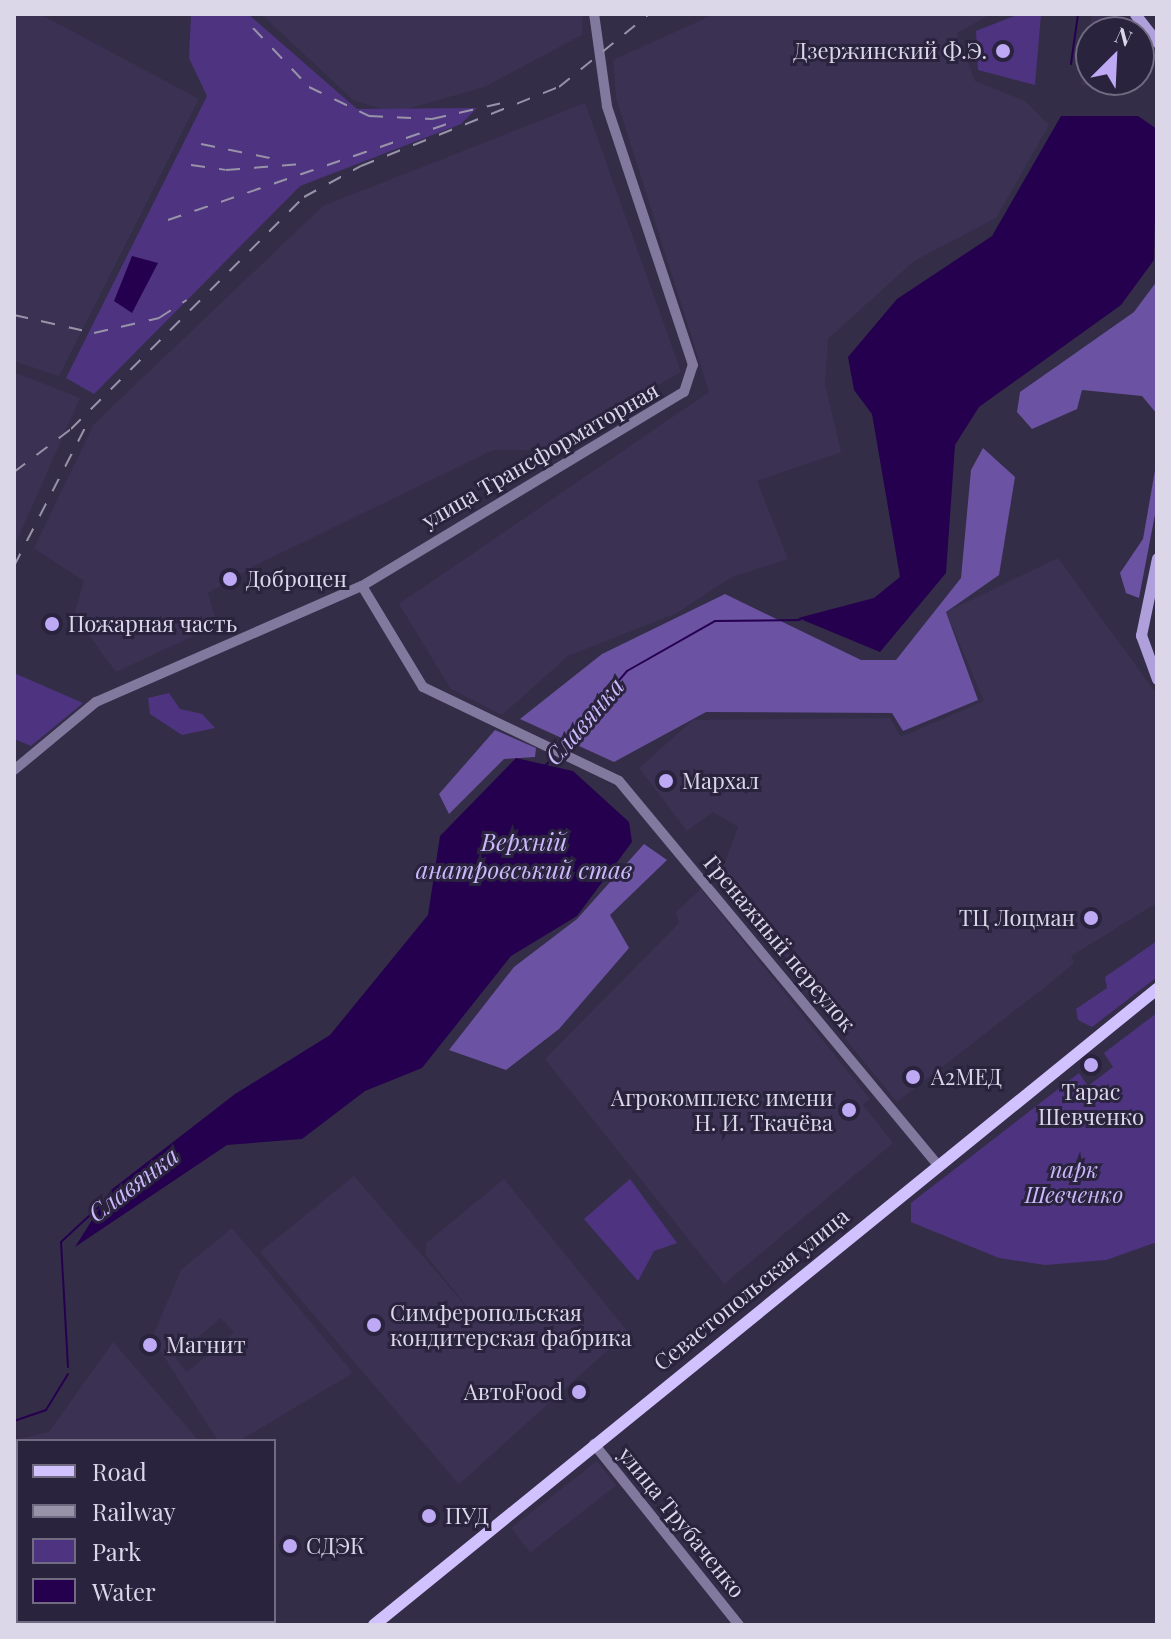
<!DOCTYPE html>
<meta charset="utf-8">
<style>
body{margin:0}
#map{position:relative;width:1171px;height:1639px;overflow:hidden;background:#342d48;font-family:"Playfair Display",serif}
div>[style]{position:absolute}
.built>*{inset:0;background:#3a3153;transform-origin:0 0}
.green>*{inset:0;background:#4e3480}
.forest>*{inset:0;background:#6b52a2}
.water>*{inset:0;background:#25004e}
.stream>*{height:2px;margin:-1px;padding:0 1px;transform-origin:1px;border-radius:1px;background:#25004e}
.tertiary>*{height:10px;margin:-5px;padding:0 5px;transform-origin:5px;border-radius:5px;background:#82799e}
.secondary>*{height:11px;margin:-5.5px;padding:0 5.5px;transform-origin:5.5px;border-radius:5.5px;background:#afa0db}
.primary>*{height:12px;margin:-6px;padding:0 6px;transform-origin:6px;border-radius:6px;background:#d1c1fe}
.rail>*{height:2px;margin-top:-1px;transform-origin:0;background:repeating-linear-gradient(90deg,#9893a8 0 14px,transparent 0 28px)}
.dots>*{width:22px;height:22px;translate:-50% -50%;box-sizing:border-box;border:4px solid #2a233e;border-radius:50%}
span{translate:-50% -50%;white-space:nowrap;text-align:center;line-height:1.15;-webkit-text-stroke:6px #2a233e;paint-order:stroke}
.poi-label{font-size:22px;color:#dbd7e9}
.right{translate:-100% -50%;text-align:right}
.left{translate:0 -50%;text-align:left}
.street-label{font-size:22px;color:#dbd7e9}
.park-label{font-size:22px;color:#c9b8fa;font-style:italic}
.water-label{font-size:24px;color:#cbb9fc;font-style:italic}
.frame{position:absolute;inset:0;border:16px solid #dbd7e9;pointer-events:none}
.legend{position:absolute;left:16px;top:1439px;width:260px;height:184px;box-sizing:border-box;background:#2a233e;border:2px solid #716b82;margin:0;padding:10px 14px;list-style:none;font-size:24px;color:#dbd7e9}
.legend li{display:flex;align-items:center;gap:16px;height:40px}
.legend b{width:40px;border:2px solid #716b82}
.north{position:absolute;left:1075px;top:16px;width:80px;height:80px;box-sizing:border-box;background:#2a233e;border:2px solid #716b82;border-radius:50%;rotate:24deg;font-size:22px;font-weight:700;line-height:32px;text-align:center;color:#dbd7e9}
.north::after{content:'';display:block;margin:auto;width:28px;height:36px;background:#bea9f5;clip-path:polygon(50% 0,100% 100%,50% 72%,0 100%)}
</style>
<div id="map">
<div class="built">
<i style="clip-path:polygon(14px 14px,40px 14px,199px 99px,59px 376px,14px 361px)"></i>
<i style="clip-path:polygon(261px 14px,583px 14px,582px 35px,484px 87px,393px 113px,353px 100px)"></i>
<i style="clip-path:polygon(715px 14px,991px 14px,957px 33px,975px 81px,1025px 101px,1049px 125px,996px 218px,914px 261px,828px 339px,825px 384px,841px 452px,757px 481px,788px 559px,732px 577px,677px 613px,568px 656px,502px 715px,451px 689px,399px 604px,709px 392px,616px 98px,613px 60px)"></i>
<i style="clip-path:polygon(1092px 14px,1112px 14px,1126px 32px,1091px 32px,1091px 80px,1134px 80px,1130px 87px,1081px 85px)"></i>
<i style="clip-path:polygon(585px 103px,681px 372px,545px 450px,493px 450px,254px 566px,208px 593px,217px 625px,116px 672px,74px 615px,84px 581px,34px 548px,94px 424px,323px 206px)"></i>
<i style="clip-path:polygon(14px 372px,80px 398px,14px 547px)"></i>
<i style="clip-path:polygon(1058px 558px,1157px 695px,1157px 903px,1071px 956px,1074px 963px,1054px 980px,897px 1102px,717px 883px,738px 827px,713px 812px,687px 831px,639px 768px,693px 720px,890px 718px,901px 737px,984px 701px,946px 612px)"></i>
<i style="clip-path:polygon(701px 889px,870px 1099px,863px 1105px,893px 1143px,724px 1284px,545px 1059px,679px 923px,676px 912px)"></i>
<i style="clip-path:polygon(354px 1176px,476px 1318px,425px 1254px,426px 1243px,504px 1179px,628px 1332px,459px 1484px,260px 1252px)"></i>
<i style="clip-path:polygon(evenodd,232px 1228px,353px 1373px,239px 1441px,218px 1441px,152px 1338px,181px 1270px,232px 1228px,221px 1318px,234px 1333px,187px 1372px,175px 1357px,221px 1318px)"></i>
<i style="clip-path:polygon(113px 1342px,199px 1441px,18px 1441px,18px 1621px,187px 1621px,14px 1625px,14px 1440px,49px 1432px)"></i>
<i style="left:597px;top:1461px;width:31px;height:109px;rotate:52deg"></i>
</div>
<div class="green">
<i style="clip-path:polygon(191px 14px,248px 14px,357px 109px,477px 108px,461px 124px,300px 186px,94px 394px,66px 378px,207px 96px,189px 58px)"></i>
<i style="clip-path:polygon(1019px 14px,1041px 14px,1035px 85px,978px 70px,976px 31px)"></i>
<i style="clip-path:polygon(14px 673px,83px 703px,31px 746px,14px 739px)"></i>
<i style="clip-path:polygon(169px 693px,180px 709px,202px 714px,215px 728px,182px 735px,150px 714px,148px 698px)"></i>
<i style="clip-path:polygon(1157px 941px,1157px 977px,1092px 1027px,1078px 1020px,1076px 1009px,1107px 988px,1105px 977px)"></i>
<i style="clip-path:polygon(1157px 1013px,1157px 1242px,1106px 1260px,1045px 1265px,999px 1258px,911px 1222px,911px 1203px,1079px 1073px,1088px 1086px,1113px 1067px,1104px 1053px)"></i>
<i style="clip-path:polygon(630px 1179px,677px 1243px,654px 1251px,638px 1281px,584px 1219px)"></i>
</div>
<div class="forest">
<i style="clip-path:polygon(1157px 281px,1157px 414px,1142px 396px,1082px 390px,1077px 409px,1032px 429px,1017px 412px,1020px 392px,1134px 312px)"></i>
<i style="clip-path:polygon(983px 448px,1015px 477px,999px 575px,946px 612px,978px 700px,903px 731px,892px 713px,706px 712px,614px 762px,520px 719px,602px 654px,725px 594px,861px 660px,896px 660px,961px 578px,971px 470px)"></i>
<i style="clip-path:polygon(1157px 459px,1157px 504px,1139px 598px,1126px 593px,1120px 573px,1143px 539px)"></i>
<i style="clip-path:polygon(495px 730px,536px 748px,535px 757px,504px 759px,449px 814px,439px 794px)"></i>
<i style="clip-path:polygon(644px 844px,667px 860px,610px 915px,629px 948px,559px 1029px,506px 1070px,449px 1050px,514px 967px,577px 919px)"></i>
</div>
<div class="water">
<i style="clip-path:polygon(1061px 116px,1138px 116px,1157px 129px,1154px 260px,1121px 305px,979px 407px,955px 445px,946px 573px,880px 652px,798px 618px,874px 598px,900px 577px,872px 414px,854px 390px,848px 357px,897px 299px,992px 236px)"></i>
<i style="clip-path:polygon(132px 256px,158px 263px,132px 313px,114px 301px)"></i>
<i style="clip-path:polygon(516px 758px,573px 771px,629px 822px,632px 842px,577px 916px,511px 956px,422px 1068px,365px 1091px,302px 1139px,227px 1145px,75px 1247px,111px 1190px,235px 1094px,330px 1035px,428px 915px,440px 836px)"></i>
</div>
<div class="stream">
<i style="left:1071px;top:64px;width:50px;rotate:-82deg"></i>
<i style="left:560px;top:749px;width:103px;rotate:-49.3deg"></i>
<i style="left:627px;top:671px;width:101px;rotate:-29.6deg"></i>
<i style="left:715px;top:621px;width:85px;rotate:-0.7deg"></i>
<i style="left:544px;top:767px;width:18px;rotate:-47deg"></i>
<i style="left:68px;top:1367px;width:125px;rotate:-93.2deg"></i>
<i style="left:61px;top:1242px;width:57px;rotate:-42.9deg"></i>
<i style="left:14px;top:1421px;width:34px;rotate:-19deg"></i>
<i style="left:46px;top:1410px;width:42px;rotate:-58.6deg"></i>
</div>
<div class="tertiary">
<i style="left:362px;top:586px;width:118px;rotate:58.9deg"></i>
<i style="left:423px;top:687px;width:217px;rotate:25.6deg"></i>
<i style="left:619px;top:781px;width:498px;rotate:50.3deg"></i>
<i style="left:14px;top:770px;width:107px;rotate:-39.7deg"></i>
<i style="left:96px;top:702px;width:290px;rotate:-23.6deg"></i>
<i style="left:362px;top:586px;width:376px;rotate:-31.1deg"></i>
<i style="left:684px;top:392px;width:28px;rotate:-72deg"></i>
<i style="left:693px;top:365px;width:273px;rotate:-108.4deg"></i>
<i style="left:607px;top:106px;width:93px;rotate:-98deg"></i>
<i style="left:594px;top:1444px;width:232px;rotate:51.3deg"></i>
</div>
<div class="secondary">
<i style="left:1135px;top:14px;width:36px;rotate:52deg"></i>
<i style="left:1157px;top:558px;width:79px;rotate:101.7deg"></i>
<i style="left:1141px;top:635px;width:47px;rotate:70deg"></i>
</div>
<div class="primary">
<i style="left:374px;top:1625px;width:1009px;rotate:-39.09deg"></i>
</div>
<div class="rail">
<i style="left:253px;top:28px;width:81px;rotate:46.5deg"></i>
<i style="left:309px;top:87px;width:67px;rotate:25.8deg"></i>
<i style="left:369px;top:116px;width:63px;rotate:2.7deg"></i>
<i style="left:432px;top:119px;width:72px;rotate:-12.9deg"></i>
<i style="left:201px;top:144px;width:76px;rotate:11.5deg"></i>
<i style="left:191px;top:165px;width:35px;rotate:8deg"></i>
<i style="left:226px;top:170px;width:76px;rotate:-4.5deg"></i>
<i style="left:168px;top:220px;width:305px;rotate:-19deg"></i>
<i style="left:14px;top:315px;width:82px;rotate:12.7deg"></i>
<i style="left:94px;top:333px;width:67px;rotate:-13deg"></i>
<i style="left:159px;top:318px;width:33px;rotate:-33deg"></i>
<i style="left:14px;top:472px;width:71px;rotate:-37deg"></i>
<i style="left:71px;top:429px;width:329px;rotate:-44.9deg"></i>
<i style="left:304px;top:197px;width:65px;rotate:-28.5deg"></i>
<i style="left:361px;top:166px;width:213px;rotate:-21.8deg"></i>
<i style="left:559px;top:87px;width:116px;rotate:-39deg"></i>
<i style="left:14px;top:566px;width:160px;rotate:-62.8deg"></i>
</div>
<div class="dots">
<i style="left:1003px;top:51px;background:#bea9f5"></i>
<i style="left:230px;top:579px;background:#bea9f5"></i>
<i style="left:52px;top:624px;background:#bea9f5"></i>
<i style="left:666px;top:781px;background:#bea9f5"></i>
<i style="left:1091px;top:918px;background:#bea9f5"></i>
<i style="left:1091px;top:1065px;background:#bea9f5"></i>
<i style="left:913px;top:1077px;background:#bea9f5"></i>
<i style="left:849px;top:1110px;background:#bea9f5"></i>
<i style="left:374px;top:1325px;background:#bea9f5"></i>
<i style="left:150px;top:1345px;background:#bea9f5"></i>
<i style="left:579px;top:1392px;background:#bea9f5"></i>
<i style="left:429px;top:1516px;background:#bea9f5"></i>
<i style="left:290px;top:1546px;background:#bea9f5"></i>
</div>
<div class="poi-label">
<span class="right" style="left:987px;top:51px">Дзержинский Ф.Э.</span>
<span class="left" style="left:246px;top:579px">Доброцен</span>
<span class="left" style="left:68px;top:624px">Пожарная часть</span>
<span class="left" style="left:682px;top:781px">Мархал</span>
<span class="right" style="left:1075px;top:918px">ТЦ Лоцман</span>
<span class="left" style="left:931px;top:1077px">А2МЕД</span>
<span style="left:1091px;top:1104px">Тарас<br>Шевченко</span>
<span class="right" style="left:833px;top:1110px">Агрокомплекс имени<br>Н. И. Ткачёва</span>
<span class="left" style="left:390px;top:1325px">Симферопольская<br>кондитерская фабрика</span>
<span class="left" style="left:166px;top:1345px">Магнит</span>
<span class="right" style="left:563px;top:1392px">АвтоFood</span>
<span class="left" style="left:445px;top:1516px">ПУД</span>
<span class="left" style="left:306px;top:1546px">СДЭК</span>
</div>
<div class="street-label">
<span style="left:540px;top:455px;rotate:-30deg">улица Трансформаторная</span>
<span style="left:780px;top:943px;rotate:50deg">Гренажный переулок</span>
<span style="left:751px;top:1289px;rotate:-39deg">Севастопольская улица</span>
<span style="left:682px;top:1522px;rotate:51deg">улица Трубаченко</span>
</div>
<div class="park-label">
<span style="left:1074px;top:1182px">парк<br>Шевченко</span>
</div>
<div class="water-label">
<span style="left:584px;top:721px;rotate:-49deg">Славянка</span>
<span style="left:524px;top:856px">Верхній<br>анатровський став</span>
<span style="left:133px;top:1184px;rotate:-37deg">Славянка</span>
</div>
<div class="frame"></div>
<ul class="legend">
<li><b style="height:10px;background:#d1c1fe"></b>Road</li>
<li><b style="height:10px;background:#9893a8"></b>Railway</li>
<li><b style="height:22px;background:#4e3480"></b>Park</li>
<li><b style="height:22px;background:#25004e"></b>Water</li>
</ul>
<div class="north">N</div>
</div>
